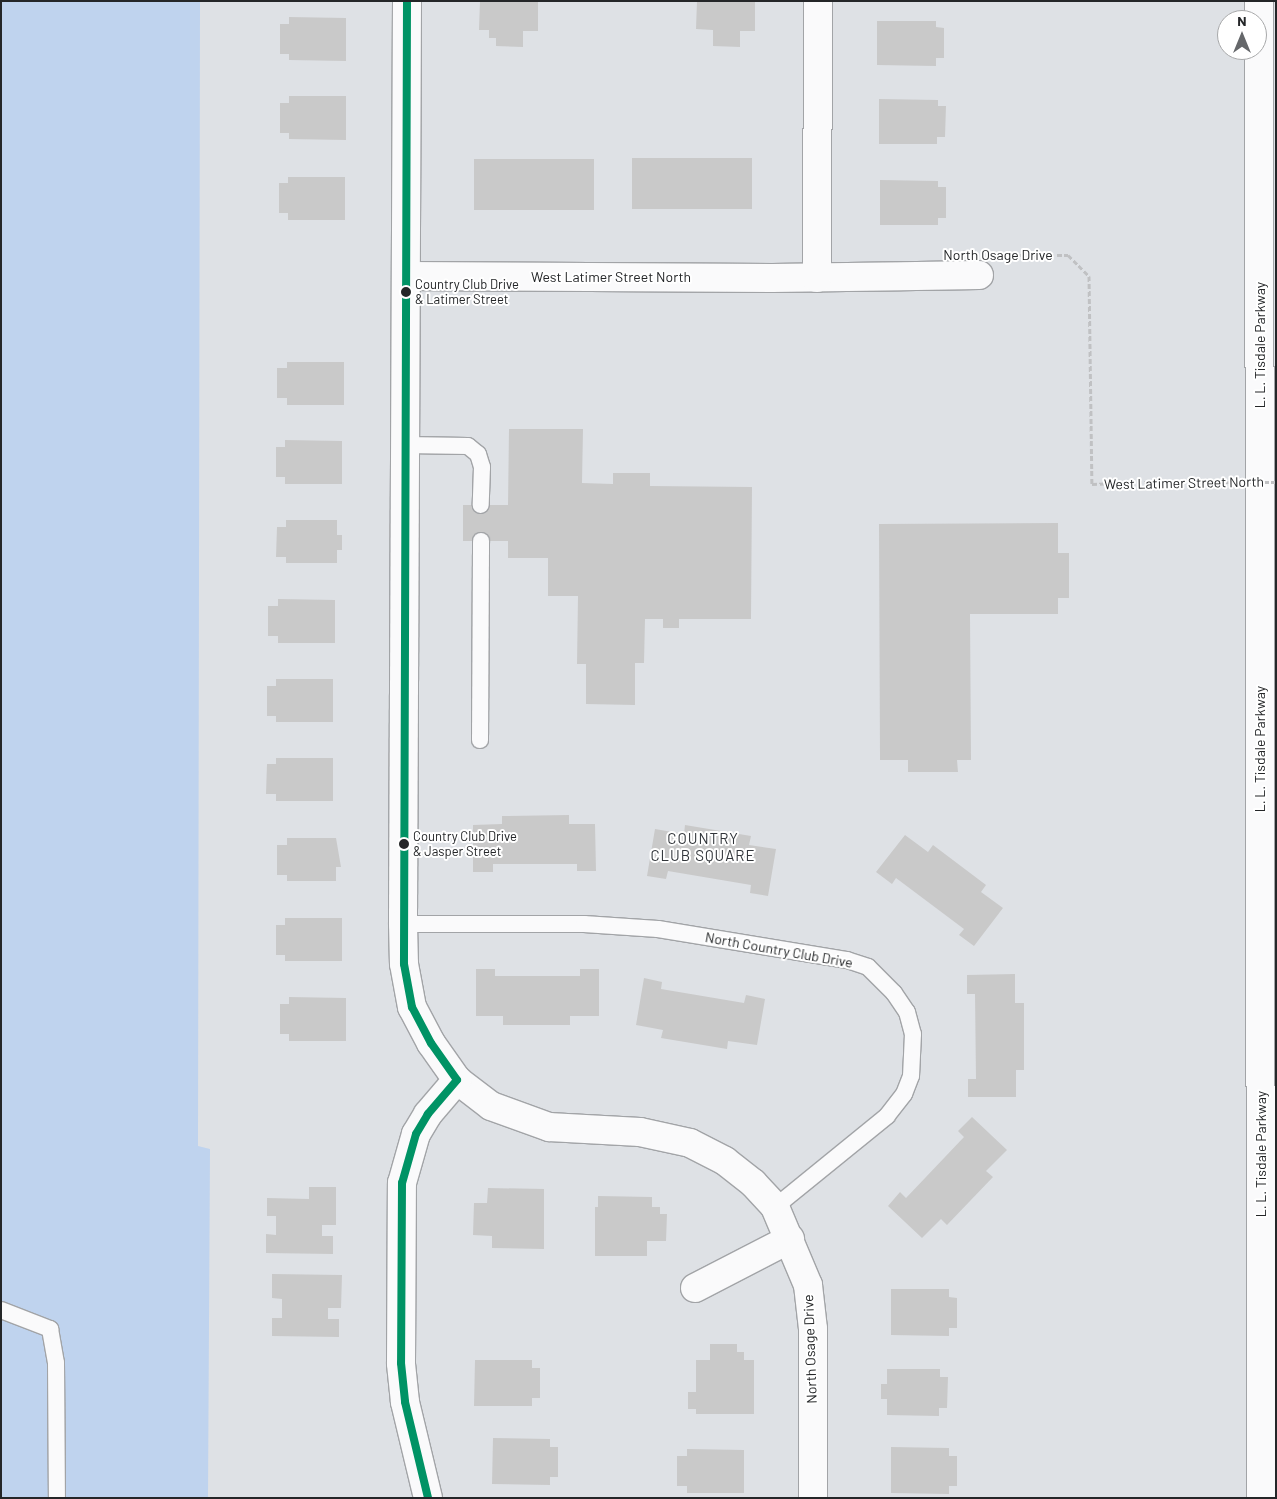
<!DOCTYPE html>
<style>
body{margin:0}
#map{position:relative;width:1277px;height:1499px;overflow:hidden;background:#dee1e5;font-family:Barlow,sans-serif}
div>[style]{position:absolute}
.green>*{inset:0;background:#bfd3ee}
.building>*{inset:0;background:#c9c9c9;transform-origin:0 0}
.path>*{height:3px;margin-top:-1.5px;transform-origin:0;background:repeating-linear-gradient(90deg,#c0c1c3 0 5px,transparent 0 7.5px)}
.roads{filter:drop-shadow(1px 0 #a2a4a7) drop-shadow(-1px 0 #a2a4a7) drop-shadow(0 1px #a2a4a7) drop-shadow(0 -1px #a2a4a7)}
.service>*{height:16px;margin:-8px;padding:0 8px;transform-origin:8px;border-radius:8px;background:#fafafb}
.minor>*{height:28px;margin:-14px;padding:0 14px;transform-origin:14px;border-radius:14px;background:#fafafb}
.motorway>*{height:28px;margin:-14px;padding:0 14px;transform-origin:14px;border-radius:14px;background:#fafafb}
.path-bridge>*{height:3px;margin-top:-1.5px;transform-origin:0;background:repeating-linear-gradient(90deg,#c0c1c3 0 5px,transparent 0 7.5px)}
.bus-1>*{height:8px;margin:-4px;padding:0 4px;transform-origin:4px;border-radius:4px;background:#009365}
.dots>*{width:14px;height:14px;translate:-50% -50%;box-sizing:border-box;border:2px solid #fff;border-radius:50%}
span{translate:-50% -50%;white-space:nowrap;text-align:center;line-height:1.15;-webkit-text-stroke:4px #fff;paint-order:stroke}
.bus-label{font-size:13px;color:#242628}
.left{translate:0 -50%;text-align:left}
.street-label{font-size:14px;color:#242628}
.neighbourhood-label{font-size:15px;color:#31353a;letter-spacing:1px}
.frame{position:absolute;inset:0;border:2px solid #242628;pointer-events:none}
.north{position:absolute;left:1217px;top:10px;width:50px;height:50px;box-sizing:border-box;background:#fff;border:1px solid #a7a8a9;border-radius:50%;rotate:0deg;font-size:14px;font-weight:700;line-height:20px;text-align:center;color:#242628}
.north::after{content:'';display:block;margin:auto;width:18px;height:22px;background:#65676a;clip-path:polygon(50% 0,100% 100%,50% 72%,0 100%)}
</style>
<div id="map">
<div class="green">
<i style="clip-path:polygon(1px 1px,200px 1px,198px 1146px,210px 1149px,208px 1498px,1px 1498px)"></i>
</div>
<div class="building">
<i style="clip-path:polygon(480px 1px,538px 1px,538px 31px,523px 31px,523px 47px,496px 46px,496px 38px,489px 38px,489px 30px,479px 30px)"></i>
<i style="clip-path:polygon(697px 1px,755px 1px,755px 31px,740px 31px,740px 47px,713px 46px,713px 30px,696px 29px)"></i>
<i style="clip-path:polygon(289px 17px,346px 18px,346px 61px,289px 60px,289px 54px,280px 54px,280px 24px,289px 24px)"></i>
<i style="clip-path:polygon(877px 21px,936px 21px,936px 27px,944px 28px,944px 58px,936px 58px,936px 66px,877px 65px)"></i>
<i style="clip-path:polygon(289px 96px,346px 96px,346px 140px,289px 139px,289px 133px,280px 133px,280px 103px,289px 103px)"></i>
<i style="clip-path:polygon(879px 99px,938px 100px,938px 106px,946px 106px,945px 137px,937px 137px,937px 144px,879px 144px)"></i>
<i style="left:632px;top:158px;width:120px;height:51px"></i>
<i style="left:594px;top:159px;width:51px;height:120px;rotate:90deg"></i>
<i style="clip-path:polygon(288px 177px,345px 177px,345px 220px,288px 220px,288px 213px,279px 213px,279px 183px,288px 183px)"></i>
<i style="clip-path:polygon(880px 180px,938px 181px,938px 187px,946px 187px,946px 218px,938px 218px,938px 225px,880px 225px)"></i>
<i style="clip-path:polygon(287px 362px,344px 362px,344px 405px,287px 405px,287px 398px,277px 398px,277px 368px,287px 368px)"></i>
<i style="clip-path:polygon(509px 429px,583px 429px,582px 483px,613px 484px,613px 473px,650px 473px,650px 486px,752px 487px,751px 619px,679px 619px,679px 628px,663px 628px,663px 619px,645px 619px,644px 663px,635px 663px,635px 705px,586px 704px,586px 664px,577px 664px,578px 596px,548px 596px,548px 558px,508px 558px,508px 541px,463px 541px,463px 505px,508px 505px)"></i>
<i style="clip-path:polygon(285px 440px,342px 441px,342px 484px,285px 484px,285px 477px,276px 477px,276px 447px,285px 447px)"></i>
<i style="clip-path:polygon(286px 520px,337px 520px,337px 535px,342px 535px,342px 550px,337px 550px,337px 563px,286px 563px,286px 557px,276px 557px,277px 527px,286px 527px)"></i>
<i style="clip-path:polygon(1058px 523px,1058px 553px,1069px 553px,1069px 598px,1058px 598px,1058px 614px,970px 614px,971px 760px,957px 760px,958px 772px,908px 772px,908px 760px,880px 760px,879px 524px)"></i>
<i style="clip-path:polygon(278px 599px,335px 600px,335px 643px,278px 643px,278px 636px,268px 636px,268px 606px,278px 606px)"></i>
<i style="clip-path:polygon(276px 679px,333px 679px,333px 722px,276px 722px,276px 716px,267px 716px,267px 686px,276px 686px)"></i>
<i style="clip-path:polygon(276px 758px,333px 758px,333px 801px,276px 801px,276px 794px,266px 794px,267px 764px,276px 764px)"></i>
<i style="clip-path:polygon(569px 815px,569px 824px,595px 824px,596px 871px,577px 871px,577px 864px,493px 864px,493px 872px,473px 872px,473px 825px,502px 824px,502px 816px)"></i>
<i style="clip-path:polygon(685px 825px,751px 836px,749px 845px,776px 849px,768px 896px,750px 893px,751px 885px,668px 871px,666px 879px,647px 876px,655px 829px,684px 834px)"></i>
<i style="clip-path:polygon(905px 835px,928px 852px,933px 845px,986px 885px,981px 892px,1003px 908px,974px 946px,959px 935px,964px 929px,896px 878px,892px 884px,876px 872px)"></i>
<i style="clip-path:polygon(287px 838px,336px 838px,341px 867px,336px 867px,336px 881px,287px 881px,287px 875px,277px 875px,277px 845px,287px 845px)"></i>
<i style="clip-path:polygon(285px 918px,342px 918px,342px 961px,285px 961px,285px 955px,276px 955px,276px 925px,285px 925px)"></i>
<i style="clip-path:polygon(476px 969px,495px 969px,495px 976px,580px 976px,580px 969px,599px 969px,599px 1016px,570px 1016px,570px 1025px,503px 1025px,503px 1016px,476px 1016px)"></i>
<i style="clip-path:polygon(1015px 974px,1015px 1003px,1024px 1003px,1024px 1070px,1016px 1070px,1016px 1097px,968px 1097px,968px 1079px,976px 1079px,975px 994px,967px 994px,967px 975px)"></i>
<i style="clip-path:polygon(644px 978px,662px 982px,661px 989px,744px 1003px,746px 995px,765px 999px,757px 1045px,728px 1041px,727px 1049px,661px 1038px,663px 1030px,636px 1025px)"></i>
<i style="clip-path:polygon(289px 997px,346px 998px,346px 1041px,289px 1041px,289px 1034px,280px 1034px,280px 1004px,289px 1004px)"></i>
<i style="clip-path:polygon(972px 1117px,1007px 1150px,986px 1171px,993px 1177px,947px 1225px,941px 1219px,922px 1238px,888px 1206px,900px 1192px,906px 1198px,964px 1137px,958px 1131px)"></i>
<i style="clip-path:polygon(309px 1187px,336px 1187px,336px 1225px,322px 1225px,322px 1236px,333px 1236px,333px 1254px,266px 1253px,266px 1234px,276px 1235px,276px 1216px,267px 1216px,267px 1198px,309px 1199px)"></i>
<i style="clip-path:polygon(488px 1188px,544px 1189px,544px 1249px,492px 1248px,492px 1236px,473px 1235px,474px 1203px,487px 1203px)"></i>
<i style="clip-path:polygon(598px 1196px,652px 1197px,652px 1207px,660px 1207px,660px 1214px,667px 1214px,666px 1241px,647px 1241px,647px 1256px,595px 1256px,595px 1207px,598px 1207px)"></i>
<i style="clip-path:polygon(272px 1274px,342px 1275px,341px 1308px,328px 1308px,328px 1319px,339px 1319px,339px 1337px,272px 1336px,272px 1318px,282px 1318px,282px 1299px,272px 1298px)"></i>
<i style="clip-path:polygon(891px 1289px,949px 1289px,949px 1297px,957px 1298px,957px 1328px,949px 1328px,949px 1336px,891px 1335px)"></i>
<i style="clip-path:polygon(710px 1344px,737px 1344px,737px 1352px,744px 1352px,744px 1360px,754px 1360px,754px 1414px,696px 1414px,696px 1409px,688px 1409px,688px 1392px,696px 1392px,696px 1360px,710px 1360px)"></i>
<i style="clip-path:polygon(475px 1360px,532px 1360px,532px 1368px,540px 1368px,540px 1398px,532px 1398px,532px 1406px,474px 1406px)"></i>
<i style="clip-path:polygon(887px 1369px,940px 1369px,940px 1377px,948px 1377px,947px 1408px,939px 1408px,939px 1416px,887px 1415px,887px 1399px,881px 1399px,881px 1384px,887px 1384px)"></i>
<i style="clip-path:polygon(493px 1438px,550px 1439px,550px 1447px,558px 1447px,558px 1477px,550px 1477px,550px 1485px,492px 1484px)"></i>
<i style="clip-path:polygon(891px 1447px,949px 1448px,949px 1456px,957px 1456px,957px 1486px,949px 1486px,949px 1494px,891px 1493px)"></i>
<i style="clip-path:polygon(687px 1449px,744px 1450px,744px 1493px,687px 1493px,687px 1486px,677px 1486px,677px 1456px,687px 1456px)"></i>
</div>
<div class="path">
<i style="left:997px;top:255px;width:71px"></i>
<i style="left:1068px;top:255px;width:30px;rotate:45deg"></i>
<i style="left:1089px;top:276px;width:208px;rotate:89.2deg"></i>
<i style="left:1092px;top:484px;width:52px;rotate:-2.2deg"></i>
</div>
<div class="roads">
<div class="service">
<i style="left:405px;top:445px;width:63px;rotate:0.9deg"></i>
<i style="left:468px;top:446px;width:13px;rotate:39deg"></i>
<i style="left:478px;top:454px;width:14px;rotate:73deg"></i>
<i style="left:482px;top:467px;width:38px;rotate:92deg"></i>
<i style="left:480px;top:740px;width:199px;rotate:-89.7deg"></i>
<i style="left:403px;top:924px;width:181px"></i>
<i style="left:584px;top:924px;width:74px;rotate:3.9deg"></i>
<i style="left:658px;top:929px;width:192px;rotate:9.3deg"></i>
<i style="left:847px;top:960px;width:22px;rotate:18deg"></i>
<i style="left:868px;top:967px;width:37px;rotate:45deg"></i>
<i style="left:894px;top:993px;width:23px;rotate:56deg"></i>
<i style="left:907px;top:1012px;width:23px;rotate:75deg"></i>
<i style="left:913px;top:1034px;width:42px;rotate:92.7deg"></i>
<i style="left:911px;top:1076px;width:19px;rotate:111deg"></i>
<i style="left:904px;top:1094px;width:28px;rotate:128deg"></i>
<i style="left:887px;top:1116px;width:144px;rotate:140.9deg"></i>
<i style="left:1px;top:1310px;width:53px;rotate:21.2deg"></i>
<i style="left:50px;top:1329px;width:35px;rotate:80deg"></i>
<i style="left:56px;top:1363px;width:135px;rotate:89.6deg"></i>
</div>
<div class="minor">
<i style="left:407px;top:1px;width:923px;rotate:90.25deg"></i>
<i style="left:403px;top:924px;width:40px;rotate:88.6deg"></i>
<i style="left:404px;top:964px;width:44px;rotate:79.5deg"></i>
<i style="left:412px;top:1007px;width:41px;rotate:62.2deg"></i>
<i style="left:431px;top:1043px;width:45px;rotate:54.9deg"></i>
<i style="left:457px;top:1080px;width:43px;rotate:37.4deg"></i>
<i style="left:491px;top:1106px;width:62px;rotate:19.9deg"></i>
<i style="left:549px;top:1127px;width:91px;rotate:3.1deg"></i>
<i style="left:640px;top:1132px;width:51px;rotate:12.4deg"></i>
<i style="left:690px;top:1143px;width:39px;rotate:27deg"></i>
<i style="left:725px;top:1161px;width:36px;rotate:38deg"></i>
<i style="left:753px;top:1183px;width:33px;rotate:47deg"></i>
<i style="left:775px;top:1207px;width:85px;rotate:67.1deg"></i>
<i style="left:808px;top:1285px;width:44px;rotate:83.5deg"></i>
<i style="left:813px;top:1329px;width:169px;rotate:90deg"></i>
<i style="left:406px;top:276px;width:366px;rotate:0.3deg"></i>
<i style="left:772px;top:278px;width:207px;rotate:-0.8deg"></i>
<i style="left:817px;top:278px;width:277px;rotate:-89.8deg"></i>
<i style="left:695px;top:1288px;width:107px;rotate:-27.3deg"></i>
<i style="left:428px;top:1498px;width:99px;rotate:-103.5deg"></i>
<i style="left:405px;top:1402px;width:39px;rotate:-96deg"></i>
<i style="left:401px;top:1363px;width:180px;rotate:-89.7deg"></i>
<i style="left:402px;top:1183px;width:51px;rotate:-74.1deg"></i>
<i style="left:416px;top:1134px;width:23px;rotate:-59deg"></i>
<i style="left:428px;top:1114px;width:45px;rotate:-49.5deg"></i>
</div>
<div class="motorway">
<i style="left:1259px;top:1px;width:1497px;rotate:89.92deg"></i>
</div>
</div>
<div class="path-bridge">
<i style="left:1144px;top:482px;width:132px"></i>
</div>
<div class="bus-1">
<i style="left:407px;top:1px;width:963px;rotate:90.18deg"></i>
<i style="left:404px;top:964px;width:44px;rotate:79.5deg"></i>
<i style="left:412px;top:1007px;width:41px;rotate:62.2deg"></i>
<i style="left:431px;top:1043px;width:45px;rotate:54.9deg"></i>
<i style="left:457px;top:1080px;width:45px;rotate:130.5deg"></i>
<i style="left:428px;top:1114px;width:23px;rotate:121deg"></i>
<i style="left:416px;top:1134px;width:51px;rotate:105.9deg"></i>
<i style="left:402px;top:1183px;width:180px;rotate:90.3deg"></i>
<i style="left:401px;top:1363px;width:39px;rotate:84deg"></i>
<i style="left:405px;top:1402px;width:99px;rotate:76.5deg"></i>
</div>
<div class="dots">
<i style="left:406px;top:292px;background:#242628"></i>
<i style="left:404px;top:844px;background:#242628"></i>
</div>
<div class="bus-label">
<span class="left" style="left:415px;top:292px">Country Club Drive<br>&amp; Latimer Street</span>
<span class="left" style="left:413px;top:844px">Country Club Drive<br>&amp; Jasper Street</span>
</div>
<div class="street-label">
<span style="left:998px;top:255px">North Osage Drive</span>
<span style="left:611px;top:277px">West Latimer Street North</span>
<span style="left:1260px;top:345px;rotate:-90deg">L. L. Tisdale Parkway</span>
<span style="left:1184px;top:483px;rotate:-1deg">West Latimer Street North</span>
<span style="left:1260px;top:749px;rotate:-90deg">L. L. Tisdale Parkway</span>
<span style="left:779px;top:950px;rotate:10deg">North Country Club Drive</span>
<span style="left:1261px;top:1154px;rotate:-90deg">L. L. Tisdale Parkway</span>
<span style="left:810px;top:1349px;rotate:-92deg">North Osage Drive</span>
</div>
<div class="neighbourhood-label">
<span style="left:703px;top:847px">COUNTRY<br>CLUB SQUARE</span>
</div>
<div class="frame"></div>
<div class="north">N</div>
</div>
